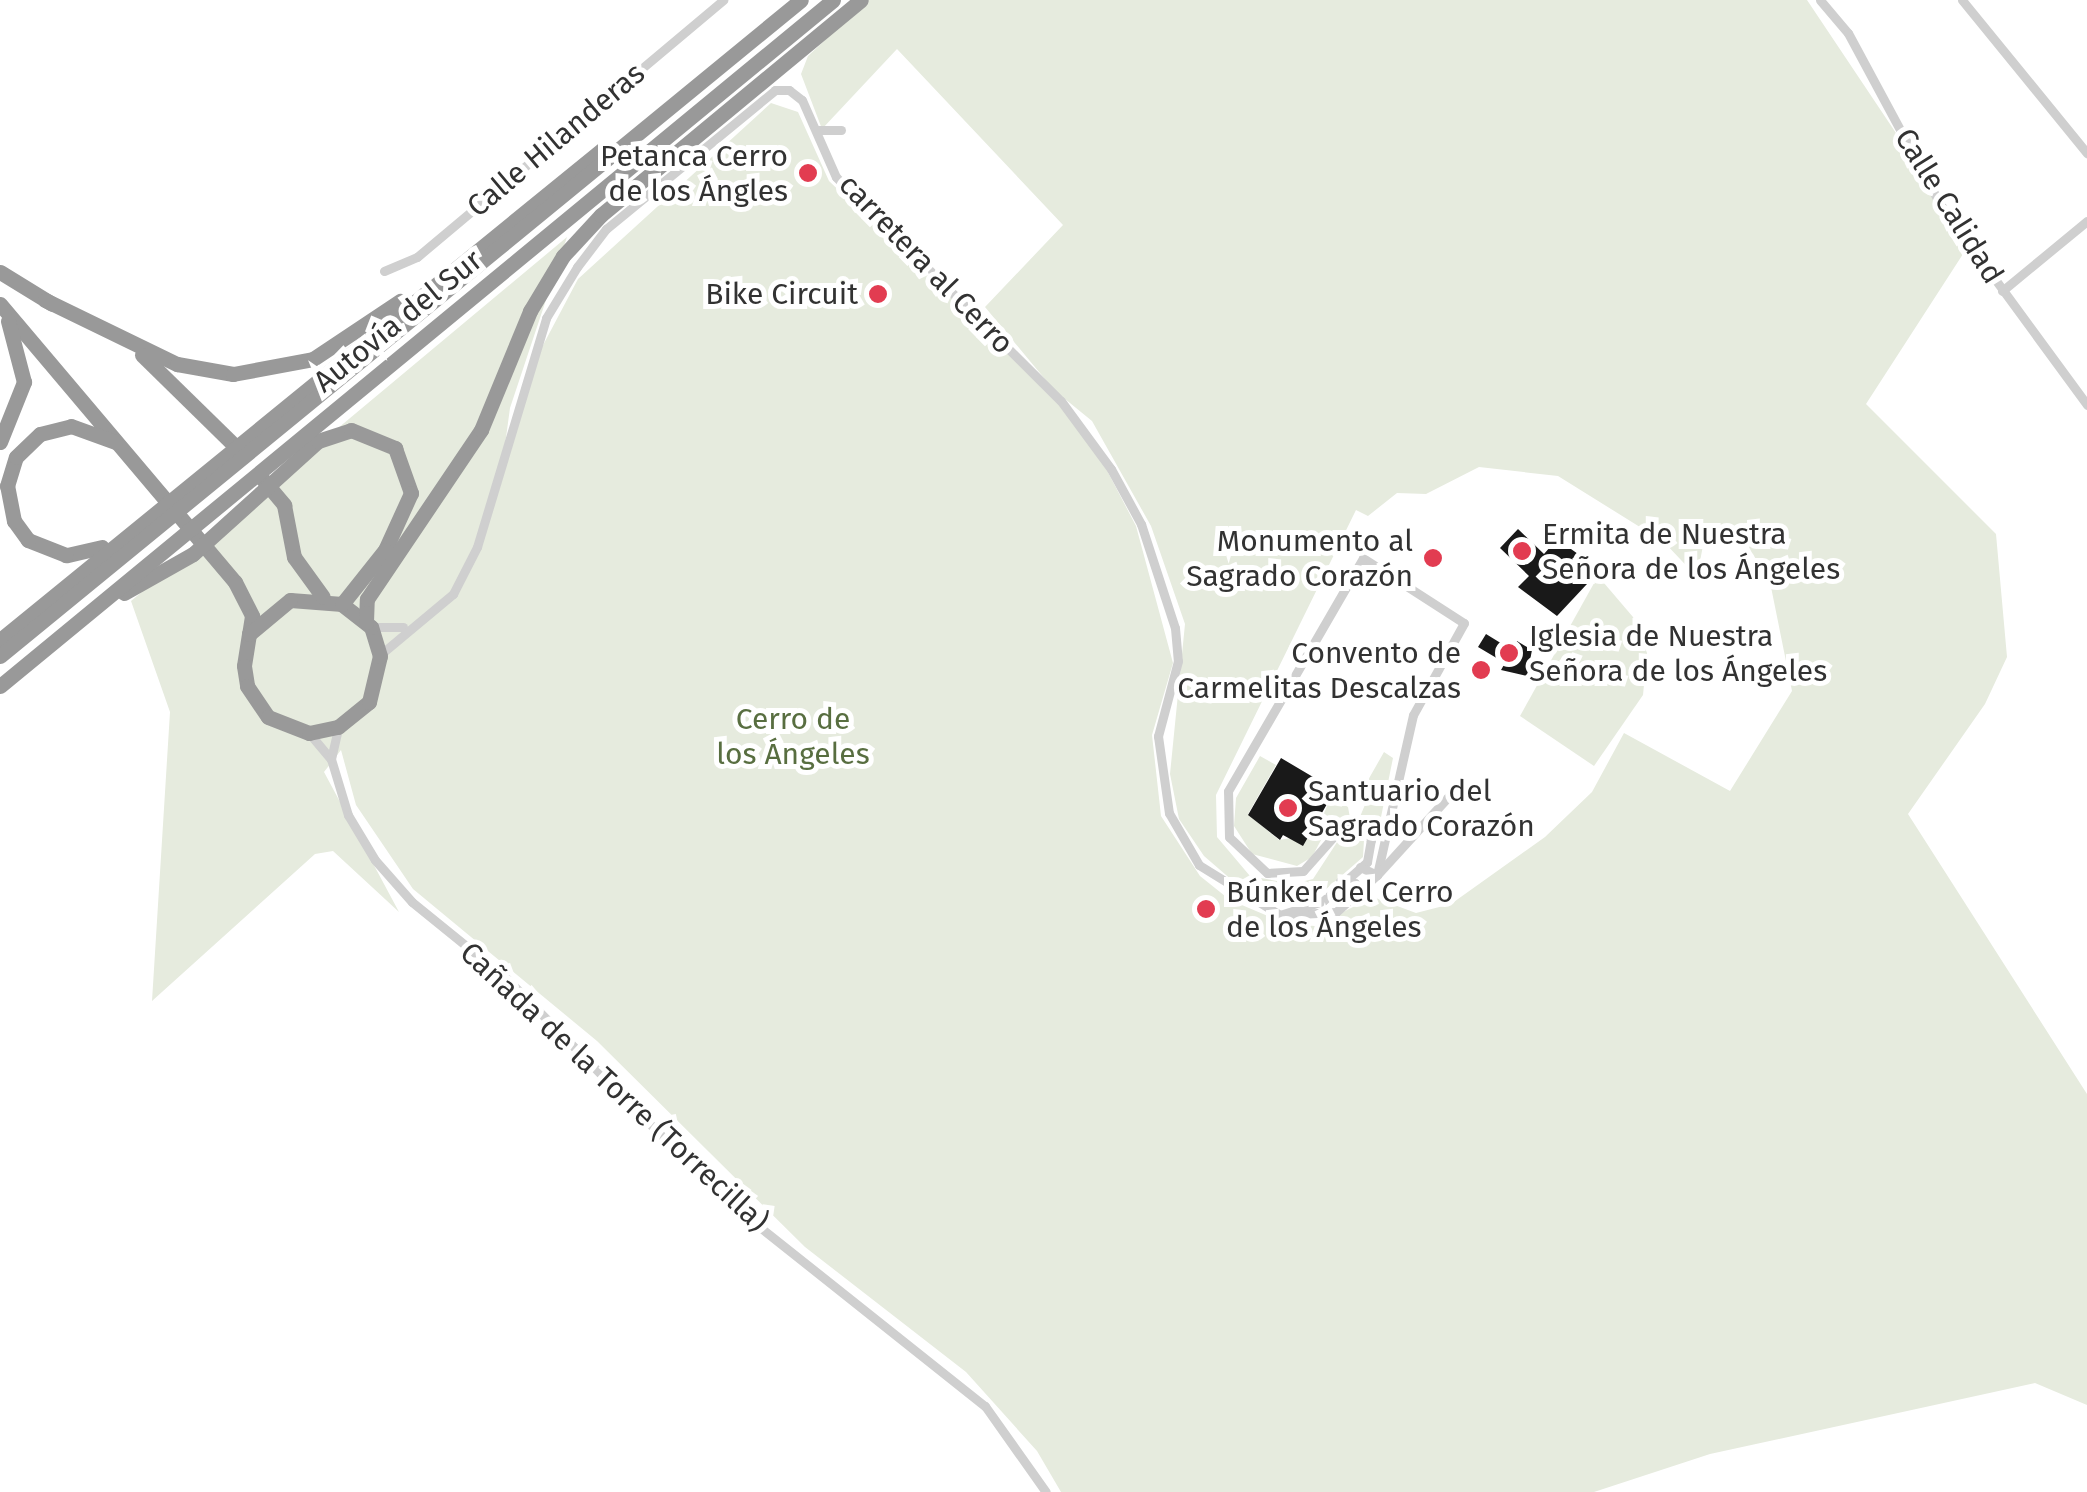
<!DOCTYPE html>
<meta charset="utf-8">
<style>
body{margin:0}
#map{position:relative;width:2087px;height:1492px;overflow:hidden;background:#fff;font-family:"Fira Sans",sans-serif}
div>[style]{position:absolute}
.green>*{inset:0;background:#e6ebde}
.building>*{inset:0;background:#191919}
.street>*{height:9px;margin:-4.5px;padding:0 4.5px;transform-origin:4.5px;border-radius:4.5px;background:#cfcfcf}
.highway>*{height:15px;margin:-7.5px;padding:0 7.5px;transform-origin:7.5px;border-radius:7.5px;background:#999}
.dots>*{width:28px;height:28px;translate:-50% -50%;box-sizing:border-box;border:5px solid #fff;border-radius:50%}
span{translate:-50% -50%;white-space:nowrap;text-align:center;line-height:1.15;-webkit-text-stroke:10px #fff;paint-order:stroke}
.street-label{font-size:30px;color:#323232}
.poi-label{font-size:30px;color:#323232}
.right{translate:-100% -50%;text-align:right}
.left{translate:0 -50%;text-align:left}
.park-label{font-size:30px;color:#586e40}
</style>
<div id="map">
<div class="green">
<i style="clip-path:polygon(868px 0,1807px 0,1902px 142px,1963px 254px,1866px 404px,1996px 534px,2007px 657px,1985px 704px,1908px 814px,2087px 1094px,2087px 1405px,2035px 1383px,1710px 1454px,1594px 1492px,1061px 1492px,1037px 1451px,966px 1372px,805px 1247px,597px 1041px,413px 889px,356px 805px,341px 750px,324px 772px,399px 912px,333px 851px,315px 854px,152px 1001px,170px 712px,131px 601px,567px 237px,510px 408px,499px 489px,541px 349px,578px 279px,771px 103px,798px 112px,829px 181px,1061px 401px,1101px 459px,1136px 526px,1173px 663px,1152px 735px,1161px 816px,1200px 876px,1230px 900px,1287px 924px,1315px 926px,1373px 897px,1416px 913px,1451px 904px,1545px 837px,1592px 792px,1624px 733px,1730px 791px,1792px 691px,1771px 587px,1753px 554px,1723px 527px,1705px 535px,1697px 577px,1664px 542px,1558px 476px,1479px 467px,1426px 494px,1397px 493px,1368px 516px,1356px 510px,1216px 795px,1217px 837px,1250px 876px,1293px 884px,1313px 879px,1343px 833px,1364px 840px,1363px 857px,1316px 898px,1279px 904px,1241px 888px,1204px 856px,1179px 819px,1170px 774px,1185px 624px,1151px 526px,1092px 421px,1054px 390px,985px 307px,1063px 225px,897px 49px,822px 129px,801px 74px,808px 56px)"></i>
<i style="clip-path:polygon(1598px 576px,1633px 617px,1647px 653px,1643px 695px,1594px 766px,1520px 716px)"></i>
<i style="clip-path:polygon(1384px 752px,1393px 758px,1379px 827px,1359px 819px,1367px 800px,1359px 796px)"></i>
<i style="clip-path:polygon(1260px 756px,1276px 765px,1248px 814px,1279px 840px,1315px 834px,1331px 797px,1348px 807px,1350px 818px,1328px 827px,1312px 857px,1297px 866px,1252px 854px,1234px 826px,1236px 798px)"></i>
</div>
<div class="building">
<i style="clip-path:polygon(1518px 529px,1544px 554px,1557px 539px,1578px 554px,1567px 566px,1587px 584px,1557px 616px,1518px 587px,1529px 576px,1500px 548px)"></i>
<i style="clip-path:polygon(1486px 634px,1512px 650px,1517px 641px,1532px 650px,1527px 676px,1501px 670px,1505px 663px,1478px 647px)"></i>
<i style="clip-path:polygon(1281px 758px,1335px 790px,1303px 846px,1283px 835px,1280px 840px,1248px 815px)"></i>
</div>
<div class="street">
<i style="left:1820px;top:0;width:43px;rotate:49.7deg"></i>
<i style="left:1848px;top:33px;width:194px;rotate:61.7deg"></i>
<i style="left:1940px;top:204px;width:249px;rotate:53.8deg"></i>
<i style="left:1962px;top:0;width:198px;rotate:50.8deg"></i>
<i style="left:817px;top:130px;width:24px"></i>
<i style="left:384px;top:271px;width:36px;rotate:-23deg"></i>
<i style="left:417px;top:257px;width:400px;rotate:-40deg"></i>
<i style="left:2002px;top:291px;width:110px;rotate:-39.5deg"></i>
<i style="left:1363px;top:558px;width:120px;rotate:32.8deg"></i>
<i style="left:1464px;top:623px;width:105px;rotate:119deg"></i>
<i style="left:1413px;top:715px;width:164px;rotate:102.7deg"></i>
<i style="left:1377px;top:875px;width:55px;rotate:137.9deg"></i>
<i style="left:1336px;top:912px;width:56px;rotate:176.9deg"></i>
<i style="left:1280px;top:915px;width:45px;rotate:-18deg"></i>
<i style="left:1323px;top:901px;width:59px;rotate:-41.6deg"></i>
<i style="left:1367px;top:862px;width:22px;rotate:-80deg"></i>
<i style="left:1371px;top:840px;width:12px;rotate:-125deg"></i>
<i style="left:1364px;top:830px;width:21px;rotate:-169deg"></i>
<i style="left:1343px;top:826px;width:60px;rotate:131.6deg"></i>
<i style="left:1303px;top:871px;width:36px;rotate:177deg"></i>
<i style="left:1267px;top:873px;width:52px;rotate:-136.5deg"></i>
<i style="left:1229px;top:837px;width:46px;rotate:-91.2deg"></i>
<i style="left:1228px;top:791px;width:269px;rotate:-59.9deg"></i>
<i style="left:371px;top:627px;width:32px"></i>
<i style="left:381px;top:654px;width:94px;rotate:-39.8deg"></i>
<i style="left:453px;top:594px;width:53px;rotate:-62.9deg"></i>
<i style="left:477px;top:547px;width:239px;rotate:-73.2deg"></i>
<i style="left:546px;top:318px;width:60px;rotate:-58.7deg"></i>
<i style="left:577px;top:267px;width:48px;rotate:-52.7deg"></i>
<i style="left:606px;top:229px;width:219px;rotate:-39.4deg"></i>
<i style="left:775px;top:90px;width:14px"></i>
<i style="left:789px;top:90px;width:16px;rotate:38deg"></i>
<i style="left:802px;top:100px;width:84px;rotate:66.2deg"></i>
<i style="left:836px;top:177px;width:317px;rotate:44.9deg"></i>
<i style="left:1061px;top:401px;width:84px;rotate:53.7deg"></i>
<i style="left:1111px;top:469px;width:63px;rotate:61.4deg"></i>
<i style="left:1141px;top:524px;width:109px;rotate:71.9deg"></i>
<i style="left:1175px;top:628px;width:33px;rotate:85deg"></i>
<i style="left:1178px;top:661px;width:78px;rotate:104.9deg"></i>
<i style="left:1158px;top:736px;width:78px;rotate:81.9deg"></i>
<i style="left:1169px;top:813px;width:60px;rotate:60deg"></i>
<i style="left:1199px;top:865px;width:95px;rotate:31.7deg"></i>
<i style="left:309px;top:733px;width:34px;rotate:50deg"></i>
<i style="left:331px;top:759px;width:59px;rotate:73.1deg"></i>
<i style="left:348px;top:815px;width:52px;rotate:59deg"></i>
<i style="left:375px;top:860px;width:56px;rotate:48.6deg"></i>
<i style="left:412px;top:902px;width:121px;rotate:39deg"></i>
<i style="left:506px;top:978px;width:308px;rotate:45.4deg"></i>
<i style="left:722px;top:1197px;width:336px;rotate:38.5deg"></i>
<i style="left:985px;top:1406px;width:105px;rotate:54.7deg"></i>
<i style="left:331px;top:759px;width:32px;rotate:-77deg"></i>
<i style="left:1360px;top:867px;width:19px;rotate:25deg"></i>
<i style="left:1377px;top:875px;width:107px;rotate:-47.7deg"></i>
<i style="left:1340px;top:881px;width:15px;rotate:8deg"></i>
<i style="left:1355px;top:883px;width:15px;rotate:67deg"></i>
</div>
<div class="highway">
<i style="left:0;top:272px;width:61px;rotate:31.6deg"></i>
<i style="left:45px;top:300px;width:147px;rotate:25.9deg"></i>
<i style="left:177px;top:364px;width:57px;rotate:10.1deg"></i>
<i style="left:233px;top:374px;width:81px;rotate:-10.6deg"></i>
<i style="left:313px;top:359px;width:105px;rotate:-33.7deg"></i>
<i style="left:0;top:304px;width:364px;rotate:49.8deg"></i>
<i style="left:235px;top:582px;width:38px;rotate:63deg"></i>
<i style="left:252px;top:616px;width:18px;rotate:99deg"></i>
<i style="left:249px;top:634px;width:32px;rotate:99deg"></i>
<i style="left:244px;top:666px;width:20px;rotate:81deg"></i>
<i style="left:247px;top:686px;width:37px;rotate:56deg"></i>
<i style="left:268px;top:717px;width:44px;rotate:21.3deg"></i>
<i style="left:309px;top:733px;width:30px;rotate:-12deg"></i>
<i style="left:338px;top:727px;width:40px;rotate:-39deg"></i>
<i style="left:369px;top:702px;width:47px;rotate:-76.6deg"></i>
<i style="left:380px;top:656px;width:30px;rotate:-107deg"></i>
<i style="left:371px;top:627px;width:37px;rotate:-142deg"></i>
<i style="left:342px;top:604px;width:52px;rotate:-175.6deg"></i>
<i style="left:290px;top:600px;width:53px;rotate:140.3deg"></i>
<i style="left:142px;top:355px;width:136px;rotate:44.4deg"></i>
<i style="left:0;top:442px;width:65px;rotate:-68.2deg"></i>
<i style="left:24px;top:382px;width:63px;rotate:-104.7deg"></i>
<i style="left:260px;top:476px;width:38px;rotate:50deg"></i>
<i style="left:284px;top:505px;width:53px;rotate:79.1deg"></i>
<i style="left:294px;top:557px;width:49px;rotate:54.1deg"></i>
<i style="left:102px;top:547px;width:37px;rotate:167deg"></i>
<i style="left:66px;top:555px;width:41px;rotate:-158.5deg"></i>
<i style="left:28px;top:540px;width:24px;rotate:-126deg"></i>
<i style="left:14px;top:521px;width:36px;rotate:-101deg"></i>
<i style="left:7px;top:486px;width:30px;rotate:-73deg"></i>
<i style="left:16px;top:457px;width:33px;rotate:-44deg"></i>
<i style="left:40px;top:434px;width:32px;rotate:-14deg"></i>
<i style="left:71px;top:426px;width:47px;rotate:20deg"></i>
<i style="left:124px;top:593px;width:79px;rotate:-29.5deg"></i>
<i style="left:193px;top:554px;width:169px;rotate:-42.1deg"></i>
<i style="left:318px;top:441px;width:35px;rotate:-18deg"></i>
<i style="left:351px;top:430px;width:48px;rotate:22.2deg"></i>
<i style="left:395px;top:448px;width:48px;rotate:70.4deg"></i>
<i style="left:411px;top:493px;width:63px;rotate:114.5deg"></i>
<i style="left:385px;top:550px;width:69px;rotate:128.5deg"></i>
<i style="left:366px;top:622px;width:23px;rotate:-88deg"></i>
<i style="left:367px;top:599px;width:204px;rotate:-56deg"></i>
<i style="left:481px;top:430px;width:129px;rotate:-67.6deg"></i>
<i style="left:530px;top:311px;width:64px;rotate:-59deg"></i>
<i style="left:563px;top:256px;width:56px;rotate:-47.2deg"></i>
<i style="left:601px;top:215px;width:337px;rotate:-39.6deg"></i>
<i style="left:0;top:640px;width:779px;rotate:-39.17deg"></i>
<i style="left:0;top:656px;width:1035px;rotate:-39.32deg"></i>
<i style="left:0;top:686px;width:1079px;rotate:-39.47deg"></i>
</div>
<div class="dots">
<i style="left:808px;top:173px;background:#e23c51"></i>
<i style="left:878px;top:294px;background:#e23c51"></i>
<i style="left:1522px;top:551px;background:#e23c51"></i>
<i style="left:1433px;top:558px;background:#e23c51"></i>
<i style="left:1509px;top:653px;background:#e23c51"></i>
<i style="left:1481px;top:670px;background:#e23c51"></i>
<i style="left:1288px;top:808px;background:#e23c51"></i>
<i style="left:1206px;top:909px;background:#e23c51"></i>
</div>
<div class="street-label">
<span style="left:556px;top:140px;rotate:-40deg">Calle Hilanderas</span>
<span style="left:1949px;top:206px;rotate:58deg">Calle Calidad</span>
<span style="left:926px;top:264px;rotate:46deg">carretera al Cerro</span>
<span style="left:398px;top:321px;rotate:-39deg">Autovía del Sur</span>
<span style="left:614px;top:1087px;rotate:43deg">Cañada de la Torre (Torrecilla)</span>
</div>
<div class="poi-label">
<span class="right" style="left:788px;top:173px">Petanca Cerro<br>de los Ángles</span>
<span class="right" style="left:858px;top:294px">Bike Circuit</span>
<span class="left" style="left:1542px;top:551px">Ermita de Nuestra<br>Señora de los Ángeles</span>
<span class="right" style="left:1413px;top:558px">Monumento al<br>Sagrado Corazón</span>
<span class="left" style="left:1529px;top:653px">Iglesia de Nuestra<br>Señora de los Ángeles</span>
<span class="right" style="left:1461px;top:670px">Convento de<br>Carmelitas Descalzas</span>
<span class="left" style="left:1308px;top:808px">Santuario del<br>Sagrado Corazón</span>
<span class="left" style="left:1226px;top:909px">Búnker del Cerro<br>de los Ángeles</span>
</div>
<div class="park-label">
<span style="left:793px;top:736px">Cerro de<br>los Ángeles</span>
</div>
</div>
